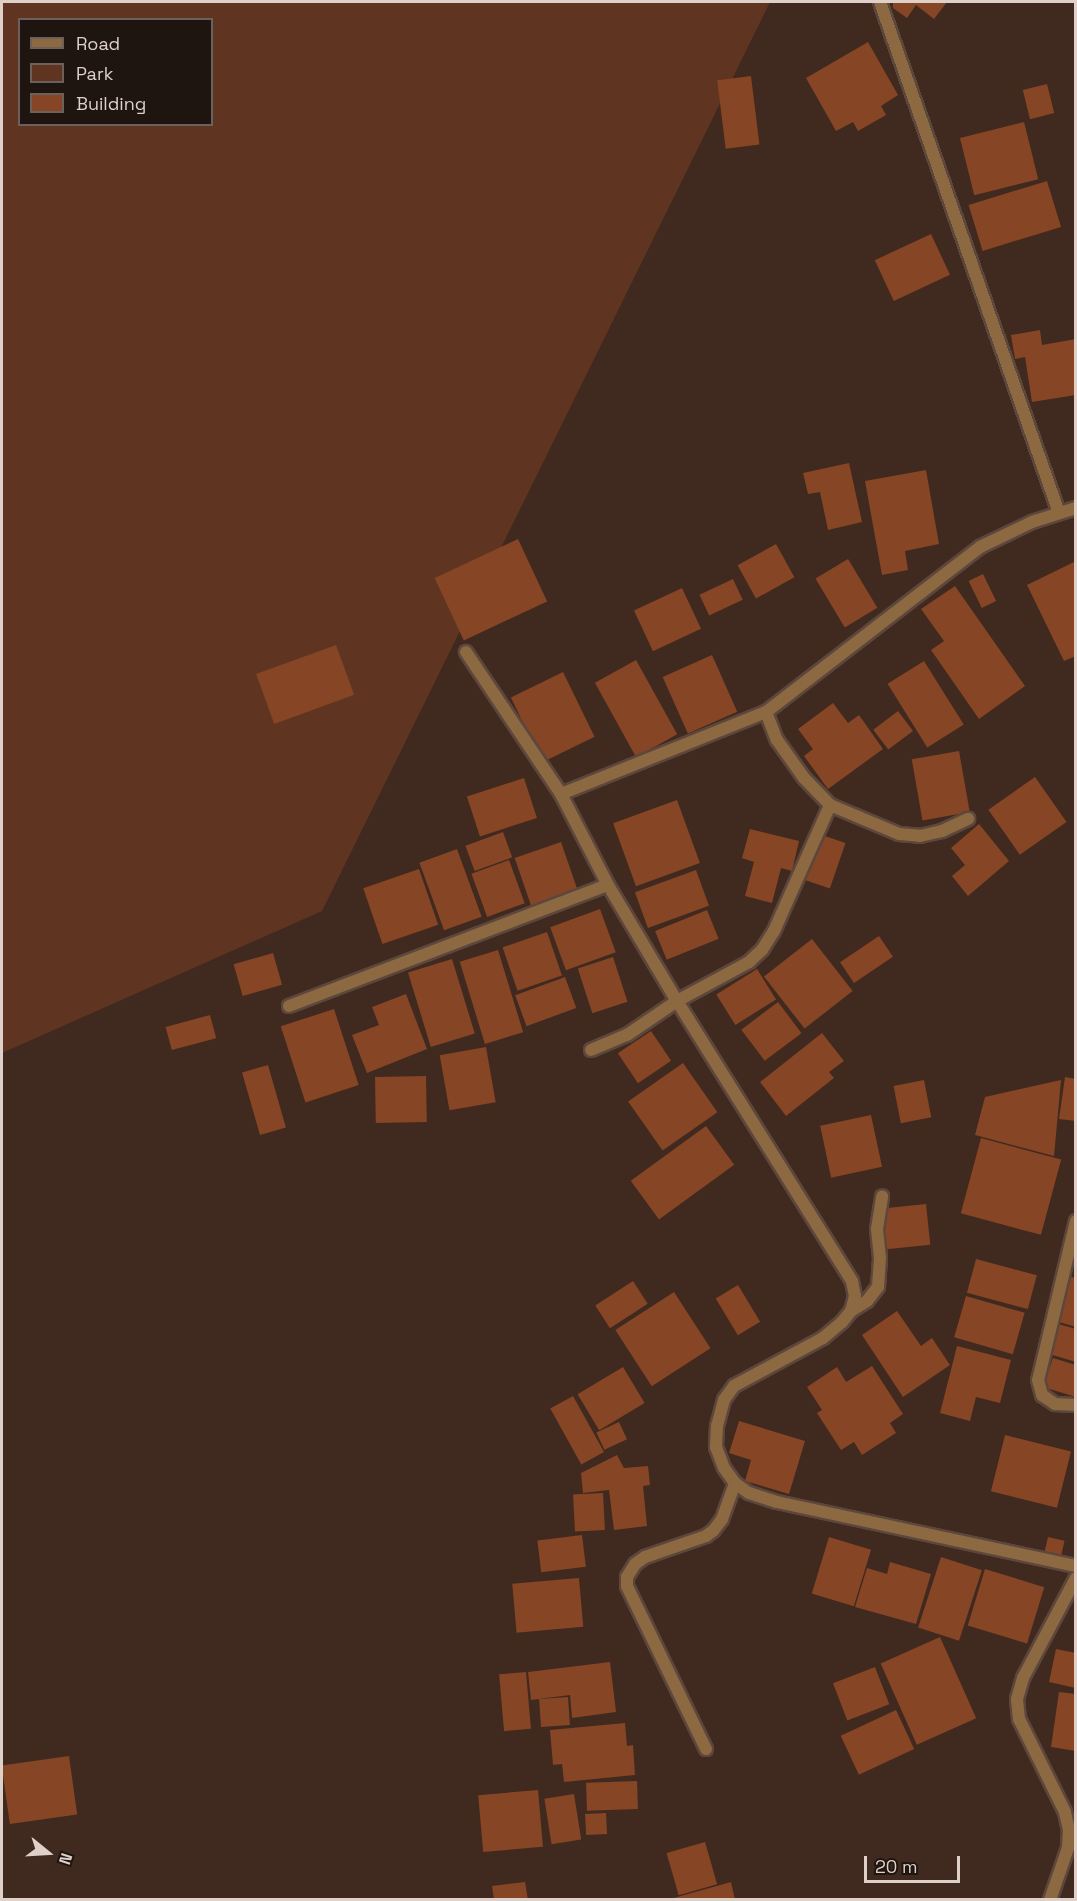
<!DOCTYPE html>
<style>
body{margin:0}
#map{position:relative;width:1077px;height:1901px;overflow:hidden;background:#40291e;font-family:"Space Grotesk",sans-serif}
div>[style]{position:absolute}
.green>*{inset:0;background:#5f3521}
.building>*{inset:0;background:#864524;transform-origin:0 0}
.roads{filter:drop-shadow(2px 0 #5d473d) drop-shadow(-2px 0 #5d473d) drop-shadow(0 2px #5d473d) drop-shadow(0 -2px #5d473d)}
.lane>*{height:12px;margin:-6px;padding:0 6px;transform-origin:6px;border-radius:6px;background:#8c6940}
.street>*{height:12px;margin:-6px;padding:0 6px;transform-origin:6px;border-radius:6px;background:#8c6940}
span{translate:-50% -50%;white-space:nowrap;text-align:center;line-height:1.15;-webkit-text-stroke:4.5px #1f1510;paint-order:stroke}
.frame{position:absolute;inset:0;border:3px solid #dfd0c9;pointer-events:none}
.legend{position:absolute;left:18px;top:18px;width:195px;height:108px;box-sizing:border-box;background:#1f1510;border:2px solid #6c605a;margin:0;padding:8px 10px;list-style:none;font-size:18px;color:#dfd0c9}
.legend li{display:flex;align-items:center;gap:12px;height:30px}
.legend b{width:30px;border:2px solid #6c605a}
.north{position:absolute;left:18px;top:1823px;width:60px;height:60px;-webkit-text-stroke:4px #1f1510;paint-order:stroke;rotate:108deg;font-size:16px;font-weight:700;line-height:24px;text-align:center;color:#dfd0c9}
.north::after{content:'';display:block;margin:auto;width:21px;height:27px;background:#dfd0c9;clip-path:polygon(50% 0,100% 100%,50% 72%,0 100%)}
.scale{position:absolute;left:864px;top:1856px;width:96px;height:27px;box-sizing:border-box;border:3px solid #dfd0c9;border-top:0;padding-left:8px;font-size:18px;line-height:21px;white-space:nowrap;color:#dfd0c9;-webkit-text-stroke:4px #1f1510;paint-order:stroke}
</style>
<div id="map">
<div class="green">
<i style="clip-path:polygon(evenodd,2px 2px,770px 2px,322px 911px,2px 1053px,2px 2px,20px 20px,212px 20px,212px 124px,20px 124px,20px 20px)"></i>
</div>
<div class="building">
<i style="clip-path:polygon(893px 2px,947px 2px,934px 19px,916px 5px,907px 18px,893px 8px)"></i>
<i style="clip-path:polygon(868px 42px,898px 95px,881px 106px,886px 115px,858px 131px,853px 122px,836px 131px,806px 78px)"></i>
<i style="left:751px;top:76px;width:69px;height:34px;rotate:83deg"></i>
<i style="left:1047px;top:84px;width:30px;height:25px;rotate:76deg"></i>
<i style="left:1024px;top:122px;width:59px;height:66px;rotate:76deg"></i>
<i style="left:1047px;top:181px;width:48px;height:82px;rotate:73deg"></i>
<i style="left:931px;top:234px;width:45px;height:62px;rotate:65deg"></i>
<i style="clip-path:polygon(1040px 330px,1042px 345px,1076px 339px,1076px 395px,1032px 402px,1025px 357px,1015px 359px,1011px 335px)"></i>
<i style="clip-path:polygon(849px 463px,862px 522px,828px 530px,820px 492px,808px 494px,803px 473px)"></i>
<i style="clip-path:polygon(926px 470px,939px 544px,905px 551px,908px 570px,882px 575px,865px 481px)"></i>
<i style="left:518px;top:539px;width:69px;height:92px;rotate:65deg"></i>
<i style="left:776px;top:544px;width:38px;height:44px;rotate:61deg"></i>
<i style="left:848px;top:559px;width:57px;height:38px;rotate:59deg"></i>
<i style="clip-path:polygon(1076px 561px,1076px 656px,1064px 661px,1027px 585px)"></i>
<i style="left:983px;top:574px;width:30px;height:16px;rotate:64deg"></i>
<i style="left:733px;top:579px;width:23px;height:37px;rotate:65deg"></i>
<i style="clip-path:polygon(955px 586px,1025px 686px,979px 719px,931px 650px,944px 641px,921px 609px)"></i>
<i style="left:682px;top:588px;width:45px;height:53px;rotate:65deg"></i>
<i style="left:336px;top:645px;width:53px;height:85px;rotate:70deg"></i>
<i style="left:712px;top:655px;width:62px;height:54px;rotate:66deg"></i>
<i style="left:636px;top:660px;width:85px;height:47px;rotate:61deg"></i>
<i style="left:924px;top:661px;width:75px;height:43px;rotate:58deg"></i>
<i style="left:563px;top:672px;width:72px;height:58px;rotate:64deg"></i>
<i style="clip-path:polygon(833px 703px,848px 723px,859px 715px,883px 749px,828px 789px,804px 756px,813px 749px,798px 729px)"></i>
<i style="left:898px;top:711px;width:25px;height:31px;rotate:53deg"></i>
<i style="left:959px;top:751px;width:62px;height:48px;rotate:80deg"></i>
<i style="left:1035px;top:777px;width:55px;height:57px;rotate:55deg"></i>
<i style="left:524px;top:778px;width:42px;height:60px;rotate:72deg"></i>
<i style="left:677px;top:800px;width:67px;height:68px;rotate:70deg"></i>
<i style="clip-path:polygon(979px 824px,1009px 861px,968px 896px,952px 876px,965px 865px,951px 848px)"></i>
<i style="clip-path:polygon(750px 829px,799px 841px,792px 871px,781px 868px,772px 903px,745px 896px,754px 862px,742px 858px)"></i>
<i style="left:503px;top:832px;width:27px;height:40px;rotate:70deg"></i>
<i style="left:819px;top:834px;width:28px;height:48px;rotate:19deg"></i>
<i style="left:561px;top:842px;width:55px;height:49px;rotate:71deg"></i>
<i style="left:457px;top:849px;width:72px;height:40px;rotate:70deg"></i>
<i style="left:509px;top:860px;width:46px;height:40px;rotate:70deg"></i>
<i style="left:419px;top:869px;width:59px;height:59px;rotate:71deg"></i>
<i style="left:696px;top:870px;width:38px;height:65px;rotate:70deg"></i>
<i style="left:600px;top:909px;width:46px;height:53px;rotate:70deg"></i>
<i style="left:707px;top:910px;width:31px;height:56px;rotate:68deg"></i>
<i style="left:547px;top:932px;width:46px;height:47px;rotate:71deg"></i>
<i style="left:879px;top:936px;width:25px;height:47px;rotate:56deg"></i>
<i style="left:812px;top:939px;width:66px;height:61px;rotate:52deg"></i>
<i style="left:498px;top:950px;width:86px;height:40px;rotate:73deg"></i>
<i style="left:273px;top:953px;width:33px;height:41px;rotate:74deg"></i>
<i style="left:613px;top:957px;width:47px;height:37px;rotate:72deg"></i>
<i style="left:452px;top:959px;width:78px;height:46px;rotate:73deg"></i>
<i style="left:757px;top:969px;width:36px;height:48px;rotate:58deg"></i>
<i style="left:565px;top:977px;width:33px;height:53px;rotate:70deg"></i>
<i style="clip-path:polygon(406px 994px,427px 1049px,367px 1073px,352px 1035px,379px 1025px,372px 1007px)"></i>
<i style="left:778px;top:1002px;width:39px;height:46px;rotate:53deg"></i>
<i style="left:334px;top:1009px;width:80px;height:56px;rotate:72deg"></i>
<i style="left:210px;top:1015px;width:24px;height:46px;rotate:75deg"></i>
<i style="left:651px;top:1031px;width:36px;height:40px;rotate:56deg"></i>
<i style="clip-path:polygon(822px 1033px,844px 1061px,829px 1072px,834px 1078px,786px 1116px,760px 1082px)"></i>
<i style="left:486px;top:1047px;width:56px;height:47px;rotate:80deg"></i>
<i style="left:683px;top:1063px;width:60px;height:67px;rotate:55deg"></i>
<i style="left:268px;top:1065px;width:65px;height:27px;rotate:74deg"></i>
<i style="left:426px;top:1076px;width:46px;height:51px;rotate:89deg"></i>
<i style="clip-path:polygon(1065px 1077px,1076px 1079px,1076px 1121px,1059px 1119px)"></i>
<i style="left:924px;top:1080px;width:38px;height:31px;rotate:79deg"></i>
<i style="clip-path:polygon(1061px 1080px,1054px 1156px,975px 1135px,985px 1097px)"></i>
<i style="left:871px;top:1115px;width:53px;height:52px;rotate:78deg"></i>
<i style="left:706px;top:1126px;width:48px;height:93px;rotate:54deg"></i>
<i style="left:981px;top:1138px;width:83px;height:78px;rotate:15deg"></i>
<i style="left:926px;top:1204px;width:41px;height:44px;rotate:84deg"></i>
<i style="left:976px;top:1259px;width:63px;height:35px;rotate:15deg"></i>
<i style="clip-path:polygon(1071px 1277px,1076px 1278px,1076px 1327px,1059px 1322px)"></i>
<i style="left:633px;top:1281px;width:27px;height:45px;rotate:57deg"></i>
<i style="left:738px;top:1285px;width:43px;height:26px;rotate:59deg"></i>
<i style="left:674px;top:1292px;width:67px;height:70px;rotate:57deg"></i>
<i style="left:966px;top:1296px;width:61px;height:43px;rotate:16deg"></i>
<i style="clip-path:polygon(897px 1311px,921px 1346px,932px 1338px,950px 1365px,903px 1397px,862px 1335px)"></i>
<i style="clip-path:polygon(1055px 1323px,1076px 1329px,1076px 1362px,1046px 1353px)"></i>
<i style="clip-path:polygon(957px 1346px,1011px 1360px,1000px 1403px,976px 1397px,970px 1421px,940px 1413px)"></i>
<i style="clip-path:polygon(1053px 1358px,1076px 1365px,1076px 1397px,1043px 1387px)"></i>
<i style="clip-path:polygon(872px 1366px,903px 1414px,890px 1423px,896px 1433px,862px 1455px,854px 1442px,841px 1450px,817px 1413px,822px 1410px,807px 1387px,837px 1367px,846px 1382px)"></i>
<i style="left:623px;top:1367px;width:42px;height:53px;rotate:59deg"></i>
<i style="left:573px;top:1396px;width:64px;height:26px;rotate:61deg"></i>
<i style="clip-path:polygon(739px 1421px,805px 1441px,789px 1494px,745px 1481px,751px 1460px,729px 1453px)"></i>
<i style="left:619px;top:1422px;width:19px;height:25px;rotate:65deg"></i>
<i style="left:1005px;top:1435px;width:68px;height:58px;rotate:14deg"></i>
<i style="clip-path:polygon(617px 1455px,624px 1468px,648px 1466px,650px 1485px,643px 1486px,647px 1526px,614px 1530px,609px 1490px,583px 1493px,581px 1473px)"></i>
<i style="left:603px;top:1493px;width:37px;height:30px;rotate:87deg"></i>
<i style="left:582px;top:1535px;width:32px;height:45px;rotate:83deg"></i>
<i style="left:829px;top:1537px;width:44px;height:59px;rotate:17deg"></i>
<i style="left:1048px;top:1537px;width:17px;height:21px;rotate:13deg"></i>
<i style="left:941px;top:1557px;width:43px;height:74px;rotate:18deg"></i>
<i style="clip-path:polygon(890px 1562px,931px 1574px,916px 1624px,855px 1607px,867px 1568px,887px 1574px)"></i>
<i style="left:985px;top:1569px;width:62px;height:59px;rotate:17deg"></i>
<i style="left:579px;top:1578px;width:49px;height:67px;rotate:85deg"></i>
<i style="left:940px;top:1637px;width:89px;height:65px;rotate:66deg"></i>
<i style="clip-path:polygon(1056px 1649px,1076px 1653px,1076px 1688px,1049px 1682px)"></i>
<i style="clip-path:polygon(610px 1662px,616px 1712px,572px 1718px,570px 1695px,531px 1700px,528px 1672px)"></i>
<i style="left:875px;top:1667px;width:40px;height:45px;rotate:69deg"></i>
<i style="left:526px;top:1672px;width:57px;height:27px;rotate:85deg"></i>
<i style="clip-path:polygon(1059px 1692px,1076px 1694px,1076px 1751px,1051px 1747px)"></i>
<i style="left:568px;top:1697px;width:28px;height:29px;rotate:86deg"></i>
<i style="left:896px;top:1710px;width:43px;height:61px;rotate:65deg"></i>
<i style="clip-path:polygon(625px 1723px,627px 1746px,633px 1745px,635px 1775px,564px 1782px,562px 1764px,553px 1765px,550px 1730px)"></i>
<i style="left:69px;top:1756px;width:59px;height:68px;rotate:82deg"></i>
<i style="left:637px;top:1781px;width:28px;height:51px;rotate:88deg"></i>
<i style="left:538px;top:1790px;width:57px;height:60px;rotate:85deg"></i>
<i style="left:574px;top:1794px;width:46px;height:30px;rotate:81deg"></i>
<i style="left:606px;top:1813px;width:21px;height:21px;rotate:87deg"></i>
<i style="left:705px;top:1842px;width:44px;height:40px;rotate:74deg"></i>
<i style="clip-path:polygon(525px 1882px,528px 1900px,494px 1900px,492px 1886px)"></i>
<i style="clip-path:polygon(731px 1882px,735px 1900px,670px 1900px,670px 1899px)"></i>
</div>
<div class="roads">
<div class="lane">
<i style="left:591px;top:1050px;width:39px;rotate:-23deg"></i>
<i style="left:627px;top:1035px;width:60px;rotate:-34.2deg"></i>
<i style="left:851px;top:1311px;width:19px;rotate:-32deg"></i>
<i style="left:867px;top:1301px;width:18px;rotate:-52deg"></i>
<i style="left:878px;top:1287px;width:29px;rotate:-86deg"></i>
<i style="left:880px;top:1258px;width:29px;rotate:-96deg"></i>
<i style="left:877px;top:1229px;width:33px;rotate:-81deg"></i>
<i style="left:706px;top:1749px;width:181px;rotate:-115.9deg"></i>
<i style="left:627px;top:1586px;width:9px;rotate:-90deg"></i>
<i style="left:627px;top:1577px;width:15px;rotate:-58deg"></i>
<i style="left:635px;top:1564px;width:12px;rotate:-35deg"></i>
<i style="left:645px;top:1557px;width:65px;rotate:-19deg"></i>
<i style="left:706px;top:1536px;width:9px;rotate:-36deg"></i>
<i style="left:713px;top:1531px;width:15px;rotate:-53deg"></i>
<i style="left:722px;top:1519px;width:38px;rotate:-70deg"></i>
</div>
<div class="street">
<i style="left:880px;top:2px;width:541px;rotate:70.69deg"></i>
<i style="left:466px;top:652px;width:171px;rotate:56.2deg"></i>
<i style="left:561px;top:794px;width:102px;rotate:62.7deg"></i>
<i style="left:608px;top:885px;width:135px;rotate:59.3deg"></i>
<i style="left:677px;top:1001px;width:330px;rotate:58deg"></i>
<i style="left:852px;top:1281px;width:15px;rotate:79deg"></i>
<i style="left:855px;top:1296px;width:16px;rotate:105deg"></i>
<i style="left:851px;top:1311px;width:14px;rotate:129deg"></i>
<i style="left:842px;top:1322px;width:25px;rotate:140deg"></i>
<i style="left:823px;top:1338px;width:101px;rotate:151.7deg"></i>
<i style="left:734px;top:1386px;width:17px;rotate:126deg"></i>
<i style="left:724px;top:1400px;width:27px;rotate:105deg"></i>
<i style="left:717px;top:1426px;width:21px;rotate:93deg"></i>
<i style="left:716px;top:1447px;width:22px;rotate:69deg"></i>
<i style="left:724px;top:1468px;width:19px;rotate:54deg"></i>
<i style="left:735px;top:1483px;width:17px;rotate:36deg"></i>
<i style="left:749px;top:1493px;width:29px;rotate:18deg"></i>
<i style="left:777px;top:1502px;width:306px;rotate:12.1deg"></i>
<i style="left:766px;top:712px;width:30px;rotate:69deg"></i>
<i style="left:777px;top:740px;width:47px;rotate:54.6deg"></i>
<i style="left:804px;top:778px;width:37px;rotate:46deg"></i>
<i style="left:830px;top:805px;width:75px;rotate:22.8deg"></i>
<i style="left:899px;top:834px;width:21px;rotate:5deg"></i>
<i style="left:920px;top:836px;width:23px;rotate:-13deg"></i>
<i style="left:942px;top:831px;width:29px;rotate:-25deg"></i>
<i style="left:561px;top:794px;width:221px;rotate:-21.8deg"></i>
<i style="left:766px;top:712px;width:270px;rotate:-37.6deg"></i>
<i style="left:980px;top:547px;width:58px;rotate:-25.7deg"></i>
<i style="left:1032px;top:522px;width:46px;rotate:-17.7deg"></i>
<i style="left:677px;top:1001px;width:82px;rotate:-28.4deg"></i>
<i style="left:749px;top:962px;width:18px;rotate:-43deg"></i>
<i style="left:762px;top:950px;width:22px;rotate:-58deg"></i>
<i style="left:774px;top:931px;width:138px;rotate:-66deg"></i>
<i style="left:289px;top:1006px;width:341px;rotate:-20.8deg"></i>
<i style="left:1076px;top:1221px;width:163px;rotate:103.4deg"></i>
<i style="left:1038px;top:1380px;width:16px;rotate:75deg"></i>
<i style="left:1042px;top:1395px;width:16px;rotate:35deg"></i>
<i style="left:1055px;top:1404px;width:21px;rotate:3deg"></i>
<i style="left:1050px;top:1900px;width:55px;rotate:-70.9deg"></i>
<i style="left:1068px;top:1848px;width:18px;rotate:-87deg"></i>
<i style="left:1069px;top:1830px;width:18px;rotate:-103deg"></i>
<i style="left:1065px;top:1812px;width:104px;rotate:-116.3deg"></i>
<i style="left:1019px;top:1719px;width:20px;rotate:-96deg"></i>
<i style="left:1017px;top:1699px;width:22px;rotate:-74deg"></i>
<i style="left:1023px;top:1678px;width:113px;rotate:-62.1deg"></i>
</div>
</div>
<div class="frame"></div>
<ul class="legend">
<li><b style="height:8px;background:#8c6940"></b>Road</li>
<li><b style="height:16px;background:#5f3521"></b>Park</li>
<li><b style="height:16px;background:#864524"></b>Building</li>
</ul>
<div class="north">N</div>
<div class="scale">20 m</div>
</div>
